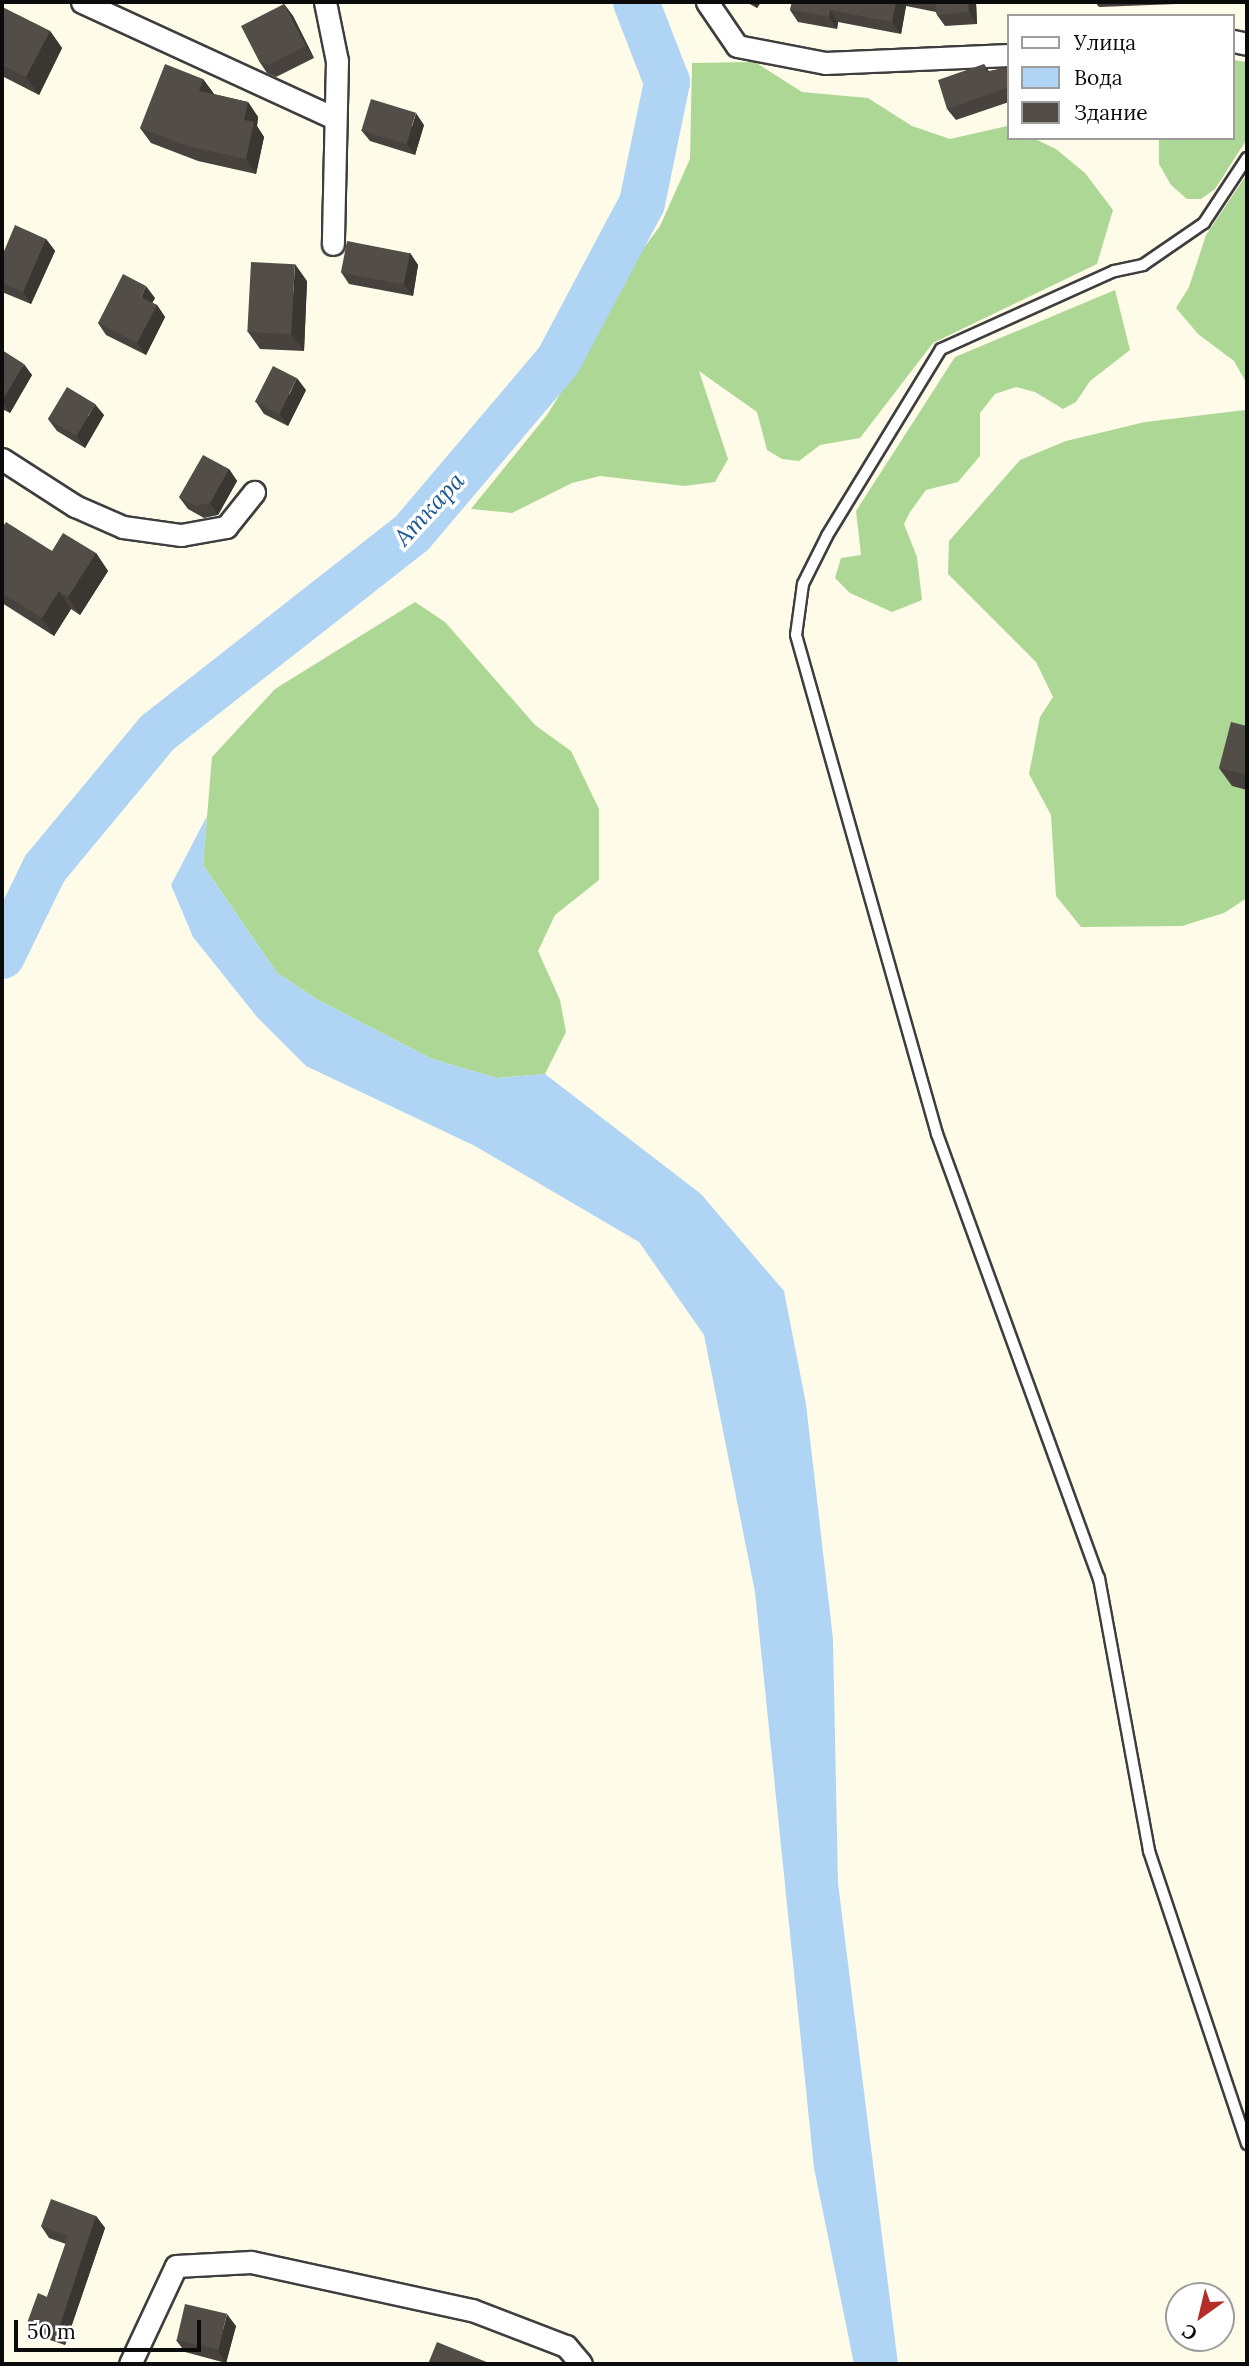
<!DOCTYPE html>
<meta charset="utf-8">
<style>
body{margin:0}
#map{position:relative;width:1249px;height:2366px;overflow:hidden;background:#fefce9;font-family:Lora,serif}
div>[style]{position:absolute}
.forest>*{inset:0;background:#add795}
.water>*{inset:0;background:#b0d5f4}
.river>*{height:46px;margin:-23px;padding:0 23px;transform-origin:23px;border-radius:23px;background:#b0d5f4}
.roads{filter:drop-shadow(2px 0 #3e3e3e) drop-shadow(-2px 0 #3e3e3e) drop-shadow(0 2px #3e3e3e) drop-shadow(0 -2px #3e3e3e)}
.lane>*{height:10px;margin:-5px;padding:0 5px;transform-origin:5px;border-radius:5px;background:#fff}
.street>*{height:21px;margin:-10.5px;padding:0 10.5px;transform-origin:10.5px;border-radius:10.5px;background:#fff}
.wall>*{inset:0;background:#47423e}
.shaded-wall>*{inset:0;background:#3a3632}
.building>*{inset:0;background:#534d48;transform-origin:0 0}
span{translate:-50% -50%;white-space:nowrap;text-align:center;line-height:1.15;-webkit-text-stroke:7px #fff;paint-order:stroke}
.water-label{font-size:24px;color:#195697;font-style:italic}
.frame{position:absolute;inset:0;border:4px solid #0b0b0b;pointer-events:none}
.legend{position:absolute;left:1007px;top:14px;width:228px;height:126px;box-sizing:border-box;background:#fff;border:2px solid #9d9d9d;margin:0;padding:9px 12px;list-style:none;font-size:21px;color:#0b0b0b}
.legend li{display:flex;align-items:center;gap:14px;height:35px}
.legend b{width:35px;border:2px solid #9d9d9d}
.north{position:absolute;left:1165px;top:2282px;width:70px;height:70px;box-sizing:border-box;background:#fff;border:2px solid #9d9d9d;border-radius:50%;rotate:214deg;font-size:19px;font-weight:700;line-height:28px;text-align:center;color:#0b0b0b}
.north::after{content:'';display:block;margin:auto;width:24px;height:32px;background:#b52d28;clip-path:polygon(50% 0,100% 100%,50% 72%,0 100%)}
.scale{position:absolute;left:14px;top:2320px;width:187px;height:32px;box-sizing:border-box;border:4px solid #0b0b0b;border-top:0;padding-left:9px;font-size:21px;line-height:24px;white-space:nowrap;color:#0b0b0b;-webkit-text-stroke:5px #fff;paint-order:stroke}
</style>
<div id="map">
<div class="forest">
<i style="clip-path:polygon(1233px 60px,1247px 62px,1247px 139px,1215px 189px,1201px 199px,1187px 199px,1171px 185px,1159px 164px,1159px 138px,1233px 138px)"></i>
<i style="clip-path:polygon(755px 62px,802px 92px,868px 98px,912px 126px,950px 139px,1007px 126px,1009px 138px,1033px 138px,1056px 149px,1085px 173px,1113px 210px,1097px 264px,933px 343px,860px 438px,820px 445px,799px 461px,782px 459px,767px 450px,757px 412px,699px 371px,728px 459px,715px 482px,684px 486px,600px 476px,572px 483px,512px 513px,471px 509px,547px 415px,594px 339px,629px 268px,660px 226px,690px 159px,692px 63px)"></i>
<i style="clip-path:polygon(1247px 174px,1247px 384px,1234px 361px,1198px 334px,1176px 308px,1189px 287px,1206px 235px)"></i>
<i style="clip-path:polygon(1115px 290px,1130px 350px,1090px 381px,1076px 402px,1063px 409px,1035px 392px,1016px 387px,995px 394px,980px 413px,980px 456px,958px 482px,926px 490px,910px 512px,904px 524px,917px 557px,922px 600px,892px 612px,850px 593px,835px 578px,841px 558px,861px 555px,856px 511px,955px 357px)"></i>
<i style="clip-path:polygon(1247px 397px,1247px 898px,1224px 913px,1182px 926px,1081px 927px,1056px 896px,1051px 815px,1029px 774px,1040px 717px,1053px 697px,1036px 662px,948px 574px,949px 541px,1020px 460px,1066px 441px,1145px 422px,1245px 410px)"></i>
<i style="clip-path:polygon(415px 602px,445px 622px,535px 725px,571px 751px,599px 809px,599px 880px,555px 915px,538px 951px,560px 1000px,566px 1032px,545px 1074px,497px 1078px,432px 1059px,318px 1000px,277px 973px,203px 865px,212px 757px,275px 689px)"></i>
</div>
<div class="water">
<i style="clip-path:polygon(207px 816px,203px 865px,277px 973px,318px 1000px,432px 1059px,497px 1078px,545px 1074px,701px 1194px,784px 1291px,806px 1404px,833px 1639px,838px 1883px,898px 2364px,854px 2364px,814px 2168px,755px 1592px,704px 1335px,639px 1242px,475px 1146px,306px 1066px,257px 1017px,193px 937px,171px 885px)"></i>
</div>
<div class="river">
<i style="left:2px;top:956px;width:98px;rotate:-64deg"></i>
<i style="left:45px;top:868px;width:175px;rotate:-50.3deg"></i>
<i style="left:157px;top:733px;width:324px;rotate:-38.1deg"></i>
<i style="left:412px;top:533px;width:226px;rotate:-49.7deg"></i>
<i style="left:558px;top:361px;width:179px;rotate:-62deg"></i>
<i style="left:642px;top:203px;width:124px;rotate:-78.3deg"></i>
<i style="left:667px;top:82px;width:86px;rotate:-111.2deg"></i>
</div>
<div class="roads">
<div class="lane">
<i style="left:1247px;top:158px;width:78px;rotate:123.5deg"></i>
<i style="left:1204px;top:223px;width:74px;rotate:145.5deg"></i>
<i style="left:1143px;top:265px;width:30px;rotate:168deg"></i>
<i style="left:1114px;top:271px;width:190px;rotate:155.7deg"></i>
<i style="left:941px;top:349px;width:219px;rotate:121.4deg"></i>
<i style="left:827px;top:536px;width:54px;rotate:116.6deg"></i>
<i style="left:803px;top:584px;width:51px;rotate:97.8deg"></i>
<i style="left:796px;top:635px;width:519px;rotate:74.22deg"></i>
<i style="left:937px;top:1134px;width:473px;rotate:70deg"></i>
<i style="left:1099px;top:1578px;width:278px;rotate:79.6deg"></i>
<i style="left:1149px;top:1851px;width:309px;rotate:71.5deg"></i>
</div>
<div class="street">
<i style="left:82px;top:2px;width:277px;rotate:24.7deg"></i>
<i style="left:325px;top:2px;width:60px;rotate:78.5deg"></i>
<i style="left:337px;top:61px;width:183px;rotate:91.3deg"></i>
<i style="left:707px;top:2px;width:53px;rotate:55.7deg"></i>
<i style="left:737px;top:46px;width:90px;rotate:10.9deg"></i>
<i style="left:825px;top:63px;width:184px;rotate:-2.5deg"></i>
<i style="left:1233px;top:41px;width:14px;rotate:12deg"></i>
<i style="left:2px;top:459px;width:87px;rotate:32.8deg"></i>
<i style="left:75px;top:506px;width:52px;rotate:23.6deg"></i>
<i style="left:123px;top:527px;width:59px;rotate:7.9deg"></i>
<i style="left:181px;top:535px;width:46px;rotate:-10.1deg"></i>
<i style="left:226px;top:527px;width:45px;rotate:-51.3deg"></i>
<i style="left:130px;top:2364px;width:108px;rotate:-64.9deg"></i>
<i style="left:176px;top:2266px;width:75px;rotate:-3.1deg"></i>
<i style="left:251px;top:2262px;width:226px;rotate:12.3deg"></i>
<i style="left:472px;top:2310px;width:101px;rotate:21deg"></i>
<i style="left:566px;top:2346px;width:23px;rotate:50deg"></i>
</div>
</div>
<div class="wall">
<i style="clip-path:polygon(746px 2px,761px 2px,757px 8px)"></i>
<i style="clip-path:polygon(792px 2px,976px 2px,977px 24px,945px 26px,937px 15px,936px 12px,906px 6px,901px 34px,838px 22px,837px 29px,798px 22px,790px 10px)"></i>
<i style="clip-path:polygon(1095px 2px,1202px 2px,1202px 3px,1099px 7px)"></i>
<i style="clip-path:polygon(284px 4px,293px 16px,314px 58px,276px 77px,267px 73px,259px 61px)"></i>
<i style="clip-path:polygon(2px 7px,50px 31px,62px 48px,39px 95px,2px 76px)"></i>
<i style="clip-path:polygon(984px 64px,989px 71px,1009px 67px,1009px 102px,956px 120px,947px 109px)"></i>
<i style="clip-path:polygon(203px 79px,214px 94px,248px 102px,258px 117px,257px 126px,264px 137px,256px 174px,198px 161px,151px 143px,140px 128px)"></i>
<i style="clip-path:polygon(424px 125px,415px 155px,370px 141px,361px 130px)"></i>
<i style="clip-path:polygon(46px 239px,55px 251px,31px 304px,2px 292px,2px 256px)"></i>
<i style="clip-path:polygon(410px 253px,418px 265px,413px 296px,349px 284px,341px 272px)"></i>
<i style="clip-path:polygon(307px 281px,304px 351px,260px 349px,248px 332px)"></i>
<i style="clip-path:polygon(155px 298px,152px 303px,157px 305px,165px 317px,146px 355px,106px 335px,98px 323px)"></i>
<i style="clip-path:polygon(2px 350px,32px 375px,10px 413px,2px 409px)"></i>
<i style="clip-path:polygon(306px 390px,288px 426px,264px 414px,256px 402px)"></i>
<i style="clip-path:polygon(104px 415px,85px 448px,57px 431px,48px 419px)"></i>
<i style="clip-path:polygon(229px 469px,237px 481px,218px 515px,204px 518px,188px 509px,179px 497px)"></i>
<i style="clip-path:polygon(2px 528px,52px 551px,96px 553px,108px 571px,80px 615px,71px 609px,54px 636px,2px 603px)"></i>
<i style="clip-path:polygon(1247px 726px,1247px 790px,1232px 786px,1219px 768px)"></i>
<i style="clip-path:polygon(96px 2216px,105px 2228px,65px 2345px,35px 2335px,27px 2323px,47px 2297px,66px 2244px,49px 2238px,41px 2226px)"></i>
<i style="clip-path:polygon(236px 2326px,226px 2363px,185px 2352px,176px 2340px)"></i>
</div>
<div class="shaded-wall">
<i style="clip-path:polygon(752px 2px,761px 2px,757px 8px)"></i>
<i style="clip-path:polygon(896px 2px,903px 2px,906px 6px,901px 34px,892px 22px)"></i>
<i style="clip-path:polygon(968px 2px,976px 2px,977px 24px,969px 12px)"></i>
<i style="clip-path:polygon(284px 4px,293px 16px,314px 58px,306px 46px)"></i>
<i style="clip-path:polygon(830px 10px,838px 22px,837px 29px,829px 17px)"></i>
<i style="clip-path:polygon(50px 31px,62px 48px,39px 95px,26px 77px)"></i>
<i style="clip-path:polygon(203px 79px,214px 94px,209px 106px,199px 91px)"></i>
<i style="clip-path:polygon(248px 102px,258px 117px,257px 126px,264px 137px,256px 174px,246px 159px,244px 120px)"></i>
<i style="clip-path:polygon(416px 113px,424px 125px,415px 155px,407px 144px)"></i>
<i style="clip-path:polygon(46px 239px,55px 251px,31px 304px,23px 292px)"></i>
<i style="clip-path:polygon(410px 253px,418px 265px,413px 296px,404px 284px)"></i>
<i style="clip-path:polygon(295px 264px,307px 281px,304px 351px,291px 334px)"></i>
<i style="clip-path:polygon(146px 286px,155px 298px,149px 309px,141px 297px)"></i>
<i style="clip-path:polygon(157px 305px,165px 317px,146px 355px,137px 343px)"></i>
<i style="clip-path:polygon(24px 364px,32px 375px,10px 413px,2px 401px)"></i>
<i style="clip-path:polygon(297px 378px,306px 390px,288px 426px,280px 414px)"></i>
<i style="clip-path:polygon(95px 404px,104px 415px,85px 448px,77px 436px)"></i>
<i style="clip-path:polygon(229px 469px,237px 481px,218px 515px,210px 503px)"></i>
<i style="clip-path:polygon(96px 553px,108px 571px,80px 615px,68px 597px)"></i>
<i style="clip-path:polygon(59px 591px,71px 609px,54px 636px,42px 618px)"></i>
<i style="clip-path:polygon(96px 2216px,105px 2228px,65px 2345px,57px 2334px)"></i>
<i style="clip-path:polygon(227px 2314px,236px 2326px,226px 2363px,218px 2351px)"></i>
</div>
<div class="building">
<i style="clip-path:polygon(792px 2px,896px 2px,892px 22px,830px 10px,829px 17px,790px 10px)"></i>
<i style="clip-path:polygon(935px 2px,968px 2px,969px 12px,937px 15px)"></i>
<i style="clip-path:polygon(284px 4px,306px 46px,268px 65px,259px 61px,241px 26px)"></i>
<i style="clip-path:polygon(2px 7px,50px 31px,26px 77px,2px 65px)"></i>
<i style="clip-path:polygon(165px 64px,203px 79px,199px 91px,248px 102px,244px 120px,254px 122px,246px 159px,187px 146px,140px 128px)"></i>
<i style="clip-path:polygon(984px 64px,986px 72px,1009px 67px,1009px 87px,947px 109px,938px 80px)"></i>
<i style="left:371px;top:99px;width:47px;height:33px;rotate:17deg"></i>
<i style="clip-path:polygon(15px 225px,46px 239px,23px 292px,2px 283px,2px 256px)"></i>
<i style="left:347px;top:241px;width:64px;height:32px;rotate:11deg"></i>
<i style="left:251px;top:262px;width:44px;height:70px;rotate:3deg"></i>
<i style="clip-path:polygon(123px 274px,146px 286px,141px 297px,157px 305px,137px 343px,98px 323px)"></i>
<i style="clip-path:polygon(2px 350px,24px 364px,2px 401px)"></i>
<i style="left:273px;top:366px;width:27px;height:40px;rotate:27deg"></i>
<i style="left:67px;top:387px;width:33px;height:37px;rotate:31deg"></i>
<i style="clip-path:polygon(203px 455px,229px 469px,210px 503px,195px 506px,179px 497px)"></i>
<i style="clip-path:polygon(6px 522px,52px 551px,63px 533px,96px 553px,68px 597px,59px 591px,42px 618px,2px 593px,2px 528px)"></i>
<i style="clip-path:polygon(1231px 722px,1247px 726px,1247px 775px,1219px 768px)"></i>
<i style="clip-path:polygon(51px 2199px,96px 2216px,57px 2334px,27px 2323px,38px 2293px,47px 2297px,68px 2236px,41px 2226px)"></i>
<i style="left:185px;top:2304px;width:43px;height:37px;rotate:13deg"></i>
<i style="clip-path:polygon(437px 2342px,489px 2363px,489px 2364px,428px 2364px)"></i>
</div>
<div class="water-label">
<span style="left:429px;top:509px;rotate:-47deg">Аткара</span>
</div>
<div class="frame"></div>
<ul class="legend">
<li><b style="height:9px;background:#fff"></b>Улица</li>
<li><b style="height:19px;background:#b0d5f4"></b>Вода</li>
<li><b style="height:19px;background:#534d48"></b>Здание</li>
</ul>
<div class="north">С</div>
<div class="scale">50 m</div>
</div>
